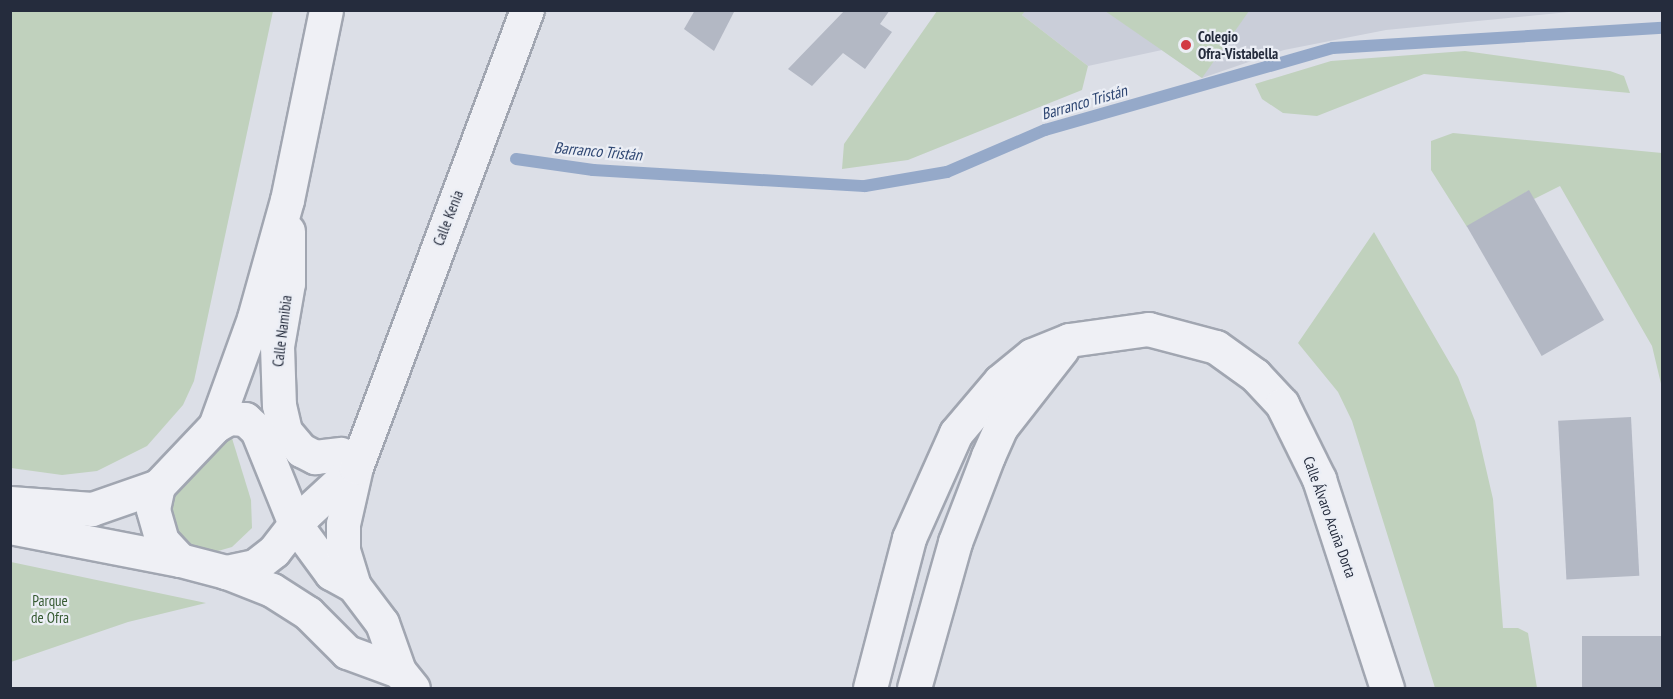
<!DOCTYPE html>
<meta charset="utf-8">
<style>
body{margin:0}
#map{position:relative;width:1673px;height:699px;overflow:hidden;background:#dcdfe7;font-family:"PT Sans Narrow",sans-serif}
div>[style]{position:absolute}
.built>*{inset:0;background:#caced9}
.green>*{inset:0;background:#c0d1bd}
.stream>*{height:12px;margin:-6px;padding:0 6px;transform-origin:6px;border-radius:6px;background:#95a9c9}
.building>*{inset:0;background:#b3b8c4;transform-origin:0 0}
.roads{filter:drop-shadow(2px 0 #a1a6b1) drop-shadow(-2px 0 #a1a6b1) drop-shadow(0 2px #a1a6b1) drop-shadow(0 -2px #a1a6b1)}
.minor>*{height:33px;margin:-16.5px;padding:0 16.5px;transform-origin:16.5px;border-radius:16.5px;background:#eff0f5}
.dots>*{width:16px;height:16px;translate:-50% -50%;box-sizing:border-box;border:3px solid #ebeef5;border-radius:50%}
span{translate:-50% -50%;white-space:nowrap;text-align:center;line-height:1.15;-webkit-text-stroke:4.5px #ebeef5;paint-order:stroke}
.poi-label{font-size:15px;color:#252c3d;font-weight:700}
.left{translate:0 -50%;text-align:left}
.street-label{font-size:15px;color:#252c3d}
.park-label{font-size:15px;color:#365a32}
.water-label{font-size:16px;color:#2e4672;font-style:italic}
.frame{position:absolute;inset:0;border:12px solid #252c3d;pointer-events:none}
</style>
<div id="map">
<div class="built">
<i style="clip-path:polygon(1025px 10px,1579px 11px,1386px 30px,1284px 50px,1202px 78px,1162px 50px,1088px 66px,1022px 15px)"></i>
</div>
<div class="green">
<i style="clip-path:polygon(10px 11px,273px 11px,194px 381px,183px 405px,147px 446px,97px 471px,62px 475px,11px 468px)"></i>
<i style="clip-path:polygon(937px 11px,1025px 11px,1022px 15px,1088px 66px,1082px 90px,908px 160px,842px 169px,844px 144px)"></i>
<i style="clip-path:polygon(1105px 11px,1249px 11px,1202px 78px)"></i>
<i style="clip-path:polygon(1465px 51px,1610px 71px,1624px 76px,1630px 93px,1424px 74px,1317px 116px,1283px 113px,1262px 99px,1255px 84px,1331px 61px)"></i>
<i style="clip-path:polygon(1453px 133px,1662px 153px,1662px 388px,1652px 346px,1560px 186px,1534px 199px,1528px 191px,1467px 227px,1431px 170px,1431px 141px)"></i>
<i style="clip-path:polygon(1374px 232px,1458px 377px,1475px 421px,1493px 499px,1503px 628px,1518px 628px,1528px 633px,1537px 688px,1435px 688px,1352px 421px,1338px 392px,1298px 343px)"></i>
<i style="clip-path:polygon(231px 435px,251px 500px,252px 528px,232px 547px,218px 551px,197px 549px,178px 537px,170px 522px,175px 494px,223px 439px)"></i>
<i style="clip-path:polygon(11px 562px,206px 603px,128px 622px,11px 662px)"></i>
</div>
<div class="stream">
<i style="left:516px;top:159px;width:78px;rotate:8.1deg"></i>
<i style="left:593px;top:170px;width:272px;rotate:3.4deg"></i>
<i style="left:865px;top:186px;width:83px;rotate:-9.7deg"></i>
<i style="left:947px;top:172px;width:107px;rotate:-23.2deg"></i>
<i style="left:1045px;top:130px;width:299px;rotate:-15.9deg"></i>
<i style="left:1333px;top:48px;width:330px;rotate:-3.5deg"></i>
</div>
<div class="building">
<i style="clip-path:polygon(695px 10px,735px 10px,714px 51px,684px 29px)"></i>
<i style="clip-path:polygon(845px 10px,890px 10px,880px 24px,892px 32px,865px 69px,843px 53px,812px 86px,788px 69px)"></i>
<i style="left:1529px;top:190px;width:150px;height:72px;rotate:60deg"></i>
<i style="left:1631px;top:417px;width:159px;height:73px;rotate:87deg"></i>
<i style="left:1662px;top:636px;width:52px;height:80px;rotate:90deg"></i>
</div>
<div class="roads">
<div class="minor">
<i style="left:288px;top:231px;width:52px;rotate:90deg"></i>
<i style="left:288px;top:283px;width:64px;rotate:99.9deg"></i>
<i style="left:277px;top:346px;width:59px;rotate:88.1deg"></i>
<i style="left:279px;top:405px;width:27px;rotate:77deg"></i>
<i style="left:285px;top:431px;width:25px;rotate:50deg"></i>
<i style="left:301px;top:450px;width:16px;rotate:27deg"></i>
<i style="left:315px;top:457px;width:26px;rotate:-7deg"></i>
<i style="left:229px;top:418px;width:16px;rotate:4deg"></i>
<i style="left:245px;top:419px;width:16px;rotate:43deg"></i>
<i style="left:257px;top:430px;width:101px;rotate:68deg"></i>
<i style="left:295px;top:524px;width:34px;rotate:128deg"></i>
<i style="left:274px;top:551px;width:24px;rotate:142deg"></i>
<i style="left:255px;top:566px;width:30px;rotate:168deg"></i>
<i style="left:226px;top:572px;width:48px;rotate:-165.4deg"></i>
<i style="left:180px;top:560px;width:26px;rotate:-133deg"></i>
<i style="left:162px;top:541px;width:33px;rotate:-106deg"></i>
<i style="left:153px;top:509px;width:24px;rotate:-78deg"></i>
<i style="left:158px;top:486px;width:83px;rotate:-46.5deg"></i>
<i style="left:215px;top:426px;width:16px;rotate:-30deg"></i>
<i style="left:215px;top:426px;width:115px;rotate:-70.1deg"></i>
<i style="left:254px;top:318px;width:123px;rotate:-74.4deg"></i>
<i style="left:287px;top:200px;width:194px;rotate:-78.4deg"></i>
<i style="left:10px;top:503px;width:82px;rotate:4.2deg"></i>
<i style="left:92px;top:509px;width:70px;rotate:-19.2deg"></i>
<i style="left:294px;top:520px;width:13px;rotate:-29deg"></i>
<i style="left:305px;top:514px;width:69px;rotate:-42.7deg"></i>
<i style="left:295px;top:524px;width:61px;rotate:53.7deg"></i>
<i style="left:331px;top:573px;width:26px;rotate:29deg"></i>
<i style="left:354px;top:586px;width:46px;rotate:52.9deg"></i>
<i style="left:382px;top:623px;width:51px;rotate:70.5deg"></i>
<i style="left:399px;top:671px;width:22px;rotate:51deg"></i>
<i style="left:10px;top:527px;width:173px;rotate:11deg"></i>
<i style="left:226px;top:572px;width:49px;rotate:21.4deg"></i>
<i style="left:272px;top:590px;width:43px;rotate:32.6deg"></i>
<i style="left:308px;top:613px;width:55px;rotate:45deg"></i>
<i style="left:347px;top:652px;width:55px;rotate:20.1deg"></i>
<i style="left:354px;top:586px;width:39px;rotate:-107deg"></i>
<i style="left:343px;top:549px;width:25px;rotate:-90deg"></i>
<i style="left:343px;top:524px;width:58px;rotate:-77.2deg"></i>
<i style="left:356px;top:467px;width:488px;rotate:-69.5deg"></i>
<i style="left:870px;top:688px;width:155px;rotate:-75.4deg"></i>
<i style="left:909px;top:538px;width:115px;rotate:-65.9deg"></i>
<i style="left:956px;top:433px;width:68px;rotate:-49.8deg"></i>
<i style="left:1000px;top:381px;width:41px;rotate:-39.1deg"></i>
<i style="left:1032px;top:355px;width:40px;rotate:-22deg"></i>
<i style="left:1069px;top:340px;width:80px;rotate:-7.9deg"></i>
<i style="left:1148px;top:329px;width:70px;rotate:14.8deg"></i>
<i style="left:1216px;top:347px;width:48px;rotate:35.7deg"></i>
<i style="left:1255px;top:375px;width:40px;rotate:47deg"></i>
<i style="left:1282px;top:404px;width:84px;rotate:63.7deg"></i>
<i style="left:1319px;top:479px;width:220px;rotate:72deg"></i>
<i style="left:914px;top:688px;width:152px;rotate:-74.3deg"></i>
<i style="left:955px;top:542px;width:92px;rotate:-69deg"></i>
<i style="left:988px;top:456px;width:32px;rotate:-66deg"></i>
<i style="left:1001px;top:427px;width:99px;rotate:-52deg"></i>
</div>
</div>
<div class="dots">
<i style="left:1186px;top:45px;background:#d23a43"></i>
</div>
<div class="poi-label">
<span class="left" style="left:1198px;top:45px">Colegio<br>Ofra-Vistabella</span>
</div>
<div class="street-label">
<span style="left:448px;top:218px;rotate:-69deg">Calle Kenia</span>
<span style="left:282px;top:331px;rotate:-83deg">Calle Namibia</span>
<span style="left:1330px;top:517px;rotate:70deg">Calle Álvaro Acuña Dorta</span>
</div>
<div class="park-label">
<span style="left:50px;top:609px">Parque<br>de Ofra</span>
</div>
<div class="water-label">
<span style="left:1084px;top:102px;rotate:-16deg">Barranco Tristán</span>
<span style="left:598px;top:151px;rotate:5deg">Barranco Tristán</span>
</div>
<div class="frame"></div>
</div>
